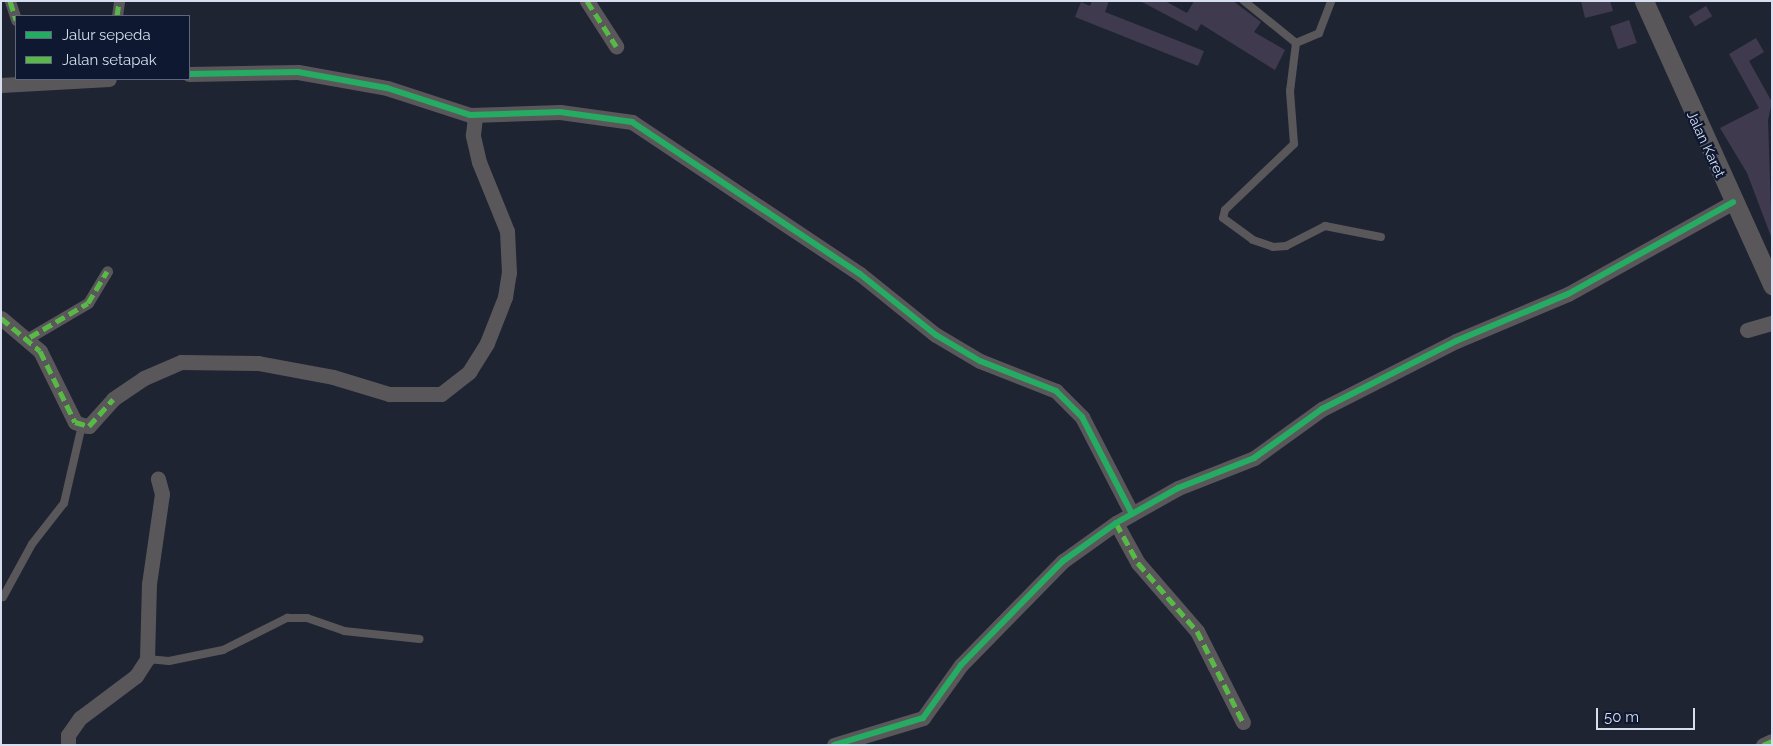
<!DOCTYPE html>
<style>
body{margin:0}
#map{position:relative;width:1773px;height:746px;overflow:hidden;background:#1f2432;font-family:Raleway,sans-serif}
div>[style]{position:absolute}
.building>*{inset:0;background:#3f3a4d;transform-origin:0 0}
.service>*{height:8px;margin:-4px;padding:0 4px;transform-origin:4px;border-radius:4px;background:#5a575a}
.pedestrian>*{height:11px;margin:-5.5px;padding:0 5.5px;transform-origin:5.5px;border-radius:5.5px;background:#5a575a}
.minor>*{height:15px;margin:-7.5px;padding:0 7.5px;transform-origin:7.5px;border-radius:7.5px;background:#5a575a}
.tertiary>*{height:19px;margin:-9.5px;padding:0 9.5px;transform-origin:9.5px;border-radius:9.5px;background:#5a575a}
.quiet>*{height:5px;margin-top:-2.5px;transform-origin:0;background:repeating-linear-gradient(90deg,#58b947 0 10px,transparent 0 15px)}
.cycleway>*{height:6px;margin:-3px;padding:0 3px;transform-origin:3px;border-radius:3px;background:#26ab63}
span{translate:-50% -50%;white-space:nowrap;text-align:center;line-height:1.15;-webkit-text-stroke:4.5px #0e1830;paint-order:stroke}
.street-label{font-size:14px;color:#d6deef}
.frame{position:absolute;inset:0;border:2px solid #d6deef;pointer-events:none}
.legend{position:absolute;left:15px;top:15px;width:175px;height:65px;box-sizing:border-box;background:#0e1830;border:1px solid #5e677c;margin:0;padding:6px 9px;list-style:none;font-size:15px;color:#d6deef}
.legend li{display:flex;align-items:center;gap:10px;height:25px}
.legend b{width:25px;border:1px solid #5e677c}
.scale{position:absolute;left:1596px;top:708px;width:99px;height:22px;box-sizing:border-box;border:2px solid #d6deef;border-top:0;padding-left:6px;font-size:15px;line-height:18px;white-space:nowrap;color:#d6deef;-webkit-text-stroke:4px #0e1830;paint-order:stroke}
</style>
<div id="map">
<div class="building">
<i style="clip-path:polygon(1092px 1px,1109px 1px,1105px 12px,1204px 51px,1198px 66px,1075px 17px,1081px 2px,1090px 6px)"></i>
<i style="clip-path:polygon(1140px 1px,1165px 1px,1187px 13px,1194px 1px,1233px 1px,1261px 22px,1254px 32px,1285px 50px,1275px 70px,1201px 24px,1197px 31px)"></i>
<i style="clip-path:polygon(1581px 1px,1610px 1px,1613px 11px,1585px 18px)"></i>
<i style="left:1706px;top:6px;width:12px;height:20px;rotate:59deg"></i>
<i style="left:1629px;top:20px;width:24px;height:20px;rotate:71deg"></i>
<i style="clip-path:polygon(1756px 38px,1764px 52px,1749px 61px,1772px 102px,1768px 120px,1772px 239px,1747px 173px,1720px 128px,1759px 108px,1729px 54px)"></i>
</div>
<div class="service">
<i style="left:1244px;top:1px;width:67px;rotate:38.9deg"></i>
<i style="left:1296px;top:43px;width:25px;rotate:-23deg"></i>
<i style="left:1319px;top:33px;width:34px;rotate:-69deg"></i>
<i style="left:1296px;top:43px;width:48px;rotate:97.1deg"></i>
<i style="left:1290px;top:91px;width:53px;rotate:85.7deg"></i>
<i style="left:1294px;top:144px;width:95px;rotate:136.3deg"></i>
<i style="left:1225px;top:210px;width:8px;rotate:104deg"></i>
<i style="left:1223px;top:218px;width:37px;rotate:36deg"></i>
<i style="left:1253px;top:240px;width:21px;rotate:19deg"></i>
<i style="left:1273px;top:247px;width:13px;rotate:-4deg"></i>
<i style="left:1286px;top:246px;width:44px;rotate:-27.1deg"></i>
<i style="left:1325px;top:226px;width:57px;rotate:11.1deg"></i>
<i style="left:3px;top:597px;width:60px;rotate:-61.3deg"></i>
<i style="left:32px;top:544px;width:52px;rotate:-52deg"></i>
<i style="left:64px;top:503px;width:80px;rotate:-77deg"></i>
<i style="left:147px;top:659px;width:22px;rotate:5deg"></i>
<i style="left:169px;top:661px;width:55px;rotate:-11.5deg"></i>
<i style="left:223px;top:650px;width:72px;rotate:-26.6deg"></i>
<i style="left:287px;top:618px;width:20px"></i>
<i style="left:307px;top:618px;width:39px;rotate:19deg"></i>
<i style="left:344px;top:631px;width:76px;rotate:6deg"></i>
</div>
<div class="pedestrian">
<i style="left:10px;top:1px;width:20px;rotate:72deg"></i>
<i style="left:117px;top:16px;width:15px;rotate:-82deg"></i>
<i style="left:30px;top:337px;width:67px;rotate:-30.4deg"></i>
<i style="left:88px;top:303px;width:37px;rotate:-59deg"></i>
</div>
<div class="minor">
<i style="left:587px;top:1px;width:54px;rotate:57.2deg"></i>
<i style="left:189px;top:74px;width:109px;rotate:-1.1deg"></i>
<i style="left:298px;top:72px;width:90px;rotate:10.2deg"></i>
<i style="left:387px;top:88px;width:87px;rotate:18deg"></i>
<i style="left:470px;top:115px;width:90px;rotate:-1.9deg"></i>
<i style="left:560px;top:112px;width:73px;rotate:7.9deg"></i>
<i style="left:632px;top:122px;width:274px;rotate:33.7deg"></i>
<i style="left:860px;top:274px;width:97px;rotate:38.8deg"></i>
<i style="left:936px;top:335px;width:51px;rotate:30.6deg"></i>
<i style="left:980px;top:361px;width:82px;rotate:21.5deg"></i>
<i style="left:1056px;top:391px;width:37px;rotate:45deg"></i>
<i style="left:1082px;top:417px;width:109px;rotate:62.7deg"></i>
<i style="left:1px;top:85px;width:108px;rotate:-3.2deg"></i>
<i style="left:1px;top:318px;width:51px;rotate:40.2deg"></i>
<i style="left:40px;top:351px;width:79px;rotate:63.8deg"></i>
<i style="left:75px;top:422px;width:8px;rotate:23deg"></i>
<i style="left:82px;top:425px;width:7px;rotate:8deg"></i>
<i style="left:89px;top:426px;width:36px;rotate:-48deg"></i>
<i style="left:113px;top:399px;width:37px;rotate:-34deg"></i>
<i style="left:144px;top:378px;width:40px;rotate:-23.4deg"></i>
<i style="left:181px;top:362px;width:77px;rotate:0.7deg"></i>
<i style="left:258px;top:363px;width:76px;rotate:10.6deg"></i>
<i style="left:333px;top:377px;width:59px;rotate:16.9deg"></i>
<i style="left:389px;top:394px;width:52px"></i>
<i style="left:441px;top:394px;width:36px;rotate:-38deg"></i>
<i style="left:469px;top:372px;width:34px;rotate:-58deg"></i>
<i style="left:487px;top:343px;width:49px;rotate:-68.6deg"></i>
<i style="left:505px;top:297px;width:24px;rotate:-81deg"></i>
<i style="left:509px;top:273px;width:42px;rotate:-92.7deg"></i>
<i style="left:507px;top:231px;width:74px;rotate:-112.1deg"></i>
<i style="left:479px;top:162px;width:28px;rotate:-103deg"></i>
<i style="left:473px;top:135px;width:19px;rotate:-84deg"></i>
<i style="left:1747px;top:330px;width:26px;rotate:-16deg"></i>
<i style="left:1116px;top:523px;width:46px;rotate:61.2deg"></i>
<i style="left:1138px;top:563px;width:90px;rotate:49.1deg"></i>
<i style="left:1197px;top:631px;width:102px;rotate:63.2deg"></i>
<i style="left:68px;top:745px;width:10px;rotate:-90deg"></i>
<i style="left:68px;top:735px;width:21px;rotate:-55deg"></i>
<i style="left:80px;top:718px;width:70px;rotate:-36.9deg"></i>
<i style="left:136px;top:676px;width:20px;rotate:-57deg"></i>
<i style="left:147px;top:659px;width:75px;rotate:-88.5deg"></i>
<i style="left:149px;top:584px;width:91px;rotate:-81.8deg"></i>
<i style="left:162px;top:494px;width:16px;rotate:-105deg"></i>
<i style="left:834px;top:745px;width:93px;rotate:-16.9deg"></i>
<i style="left:923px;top:718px;width:65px;rotate:-54.4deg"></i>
<i style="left:961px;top:665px;width:146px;rotate:-45.6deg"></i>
<i style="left:1063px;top:561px;width:65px;rotate:-35.6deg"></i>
<i style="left:1116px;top:523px;width:71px;rotate:-29.4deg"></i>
<i style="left:1178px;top:488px;width:82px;rotate:-21.5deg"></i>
<i style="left:1254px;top:458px;width:84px;rotate:-35.8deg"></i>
<i style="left:1322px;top:409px;width:150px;rotate:-26.9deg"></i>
<i style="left:1456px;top:341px;width:121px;rotate:-22.8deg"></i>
<i style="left:1568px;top:294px;width:189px;rotate:-29.1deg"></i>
<i style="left:1763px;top:745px;width:10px;rotate:-24deg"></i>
</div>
<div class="tertiary">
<i style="left:1644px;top:1px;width:312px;rotate:65.7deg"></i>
</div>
<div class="quiet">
<i style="left:10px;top:1px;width:20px;rotate:72deg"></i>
<i style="left:587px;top:1px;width:54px;rotate:57.2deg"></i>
<i style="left:117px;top:16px;width:15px;rotate:-82deg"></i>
<i style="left:1px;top:318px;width:51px;rotate:40.2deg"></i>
<i style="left:40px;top:351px;width:79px;rotate:63.8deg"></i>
<i style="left:75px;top:422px;width:15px;rotate:16deg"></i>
<i style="left:89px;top:426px;width:36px;rotate:-48deg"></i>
<i style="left:30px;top:337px;width:67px;rotate:-30.4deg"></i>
<i style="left:88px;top:303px;width:37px;rotate:-59deg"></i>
<i style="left:1116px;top:523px;width:46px;rotate:61.2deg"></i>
<i style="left:1138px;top:563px;width:90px;rotate:49.1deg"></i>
<i style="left:1197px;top:631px;width:102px;rotate:63.2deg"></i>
<i style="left:1763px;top:745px;width:10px;rotate:-24deg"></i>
</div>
<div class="cycleway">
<i style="left:189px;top:74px;width:109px;rotate:-1.1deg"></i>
<i style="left:298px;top:72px;width:90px;rotate:10.2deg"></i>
<i style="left:387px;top:88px;width:87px;rotate:18deg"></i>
<i style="left:470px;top:115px;width:90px;rotate:-1.9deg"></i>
<i style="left:560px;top:112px;width:73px;rotate:7.9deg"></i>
<i style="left:632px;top:122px;width:274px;rotate:33.7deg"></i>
<i style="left:860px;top:274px;width:97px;rotate:38.8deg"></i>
<i style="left:936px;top:335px;width:51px;rotate:30.6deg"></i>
<i style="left:980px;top:361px;width:82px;rotate:21.5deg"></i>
<i style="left:1056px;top:391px;width:37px;rotate:45deg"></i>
<i style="left:1082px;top:417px;width:109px;rotate:62.7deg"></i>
<i style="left:834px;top:745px;width:93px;rotate:-16.9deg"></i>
<i style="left:923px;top:718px;width:65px;rotate:-54.4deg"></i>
<i style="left:961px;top:665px;width:146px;rotate:-45.6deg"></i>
<i style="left:1063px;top:561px;width:65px;rotate:-35.6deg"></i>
<i style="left:1116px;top:523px;width:71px;rotate:-29.4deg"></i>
<i style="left:1178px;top:488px;width:82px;rotate:-21.5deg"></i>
<i style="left:1254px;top:458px;width:84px;rotate:-35.8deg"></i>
<i style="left:1322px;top:409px;width:150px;rotate:-26.9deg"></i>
<i style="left:1456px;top:341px;width:121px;rotate:-22.8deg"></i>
<i style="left:1568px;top:294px;width:189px;rotate:-29.1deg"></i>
</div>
<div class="street-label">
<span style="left:1706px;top:144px;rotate:65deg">Jalan Karet</span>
</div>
<div class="frame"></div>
<ul class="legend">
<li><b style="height:6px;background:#26ab63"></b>Jalur sepeda</li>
<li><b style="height:6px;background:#58b947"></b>Jalan setapak</li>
</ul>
<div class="scale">50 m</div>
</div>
